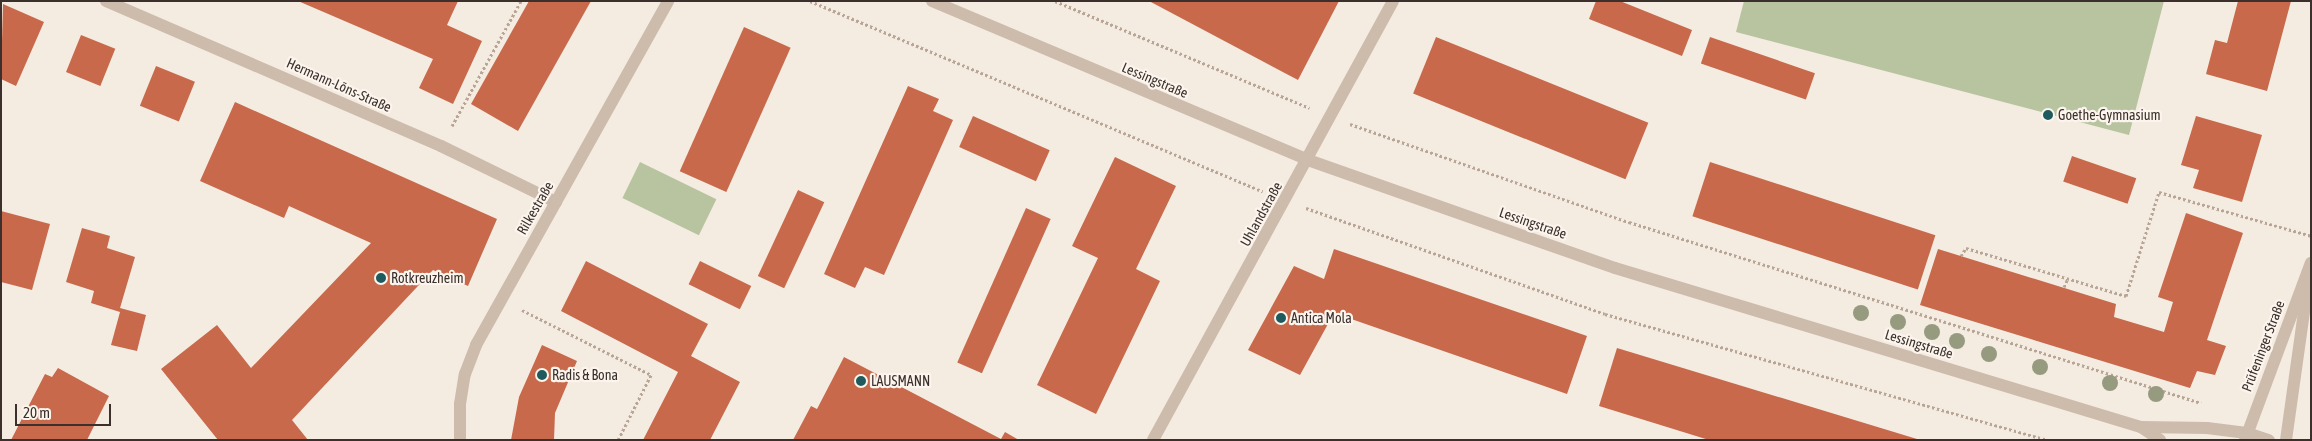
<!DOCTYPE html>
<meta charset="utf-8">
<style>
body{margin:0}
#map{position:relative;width:2312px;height:441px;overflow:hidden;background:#f4ebe1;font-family:"Asap Condensed",sans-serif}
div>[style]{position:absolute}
.green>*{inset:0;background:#b8c4a0;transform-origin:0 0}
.building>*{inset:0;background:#c8694b;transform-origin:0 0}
.path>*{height:3px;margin-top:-1.5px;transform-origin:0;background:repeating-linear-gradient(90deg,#b9a596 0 2.5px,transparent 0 5px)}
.minor>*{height:12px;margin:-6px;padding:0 6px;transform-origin:6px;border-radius:6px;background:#cdbbac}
.tertiary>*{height:12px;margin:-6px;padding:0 6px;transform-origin:6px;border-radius:6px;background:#cdbbac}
.trees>*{width:16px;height:16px;margin:-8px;border-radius:50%;background:#969b7f}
.dots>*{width:14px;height:14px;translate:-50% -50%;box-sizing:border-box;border:2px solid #fbf5ee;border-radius:50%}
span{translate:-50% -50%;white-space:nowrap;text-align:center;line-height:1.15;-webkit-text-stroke:4.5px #fbf5ee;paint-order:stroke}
.street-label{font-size:14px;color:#3b302b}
.poi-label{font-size:14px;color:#3b302b}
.left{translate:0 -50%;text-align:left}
.frame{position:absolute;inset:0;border:2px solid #3b302b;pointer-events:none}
.scale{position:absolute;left:15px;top:404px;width:96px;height:22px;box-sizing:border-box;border:2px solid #3b302b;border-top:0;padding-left:6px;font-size:15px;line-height:18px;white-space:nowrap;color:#3b302b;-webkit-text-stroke:4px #fbf5ee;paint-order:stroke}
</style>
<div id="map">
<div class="green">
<i style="clip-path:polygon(1744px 1px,2164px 1px,2129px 135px,1736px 32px)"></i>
<i style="left:640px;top:162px;width:85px;height:40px;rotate:26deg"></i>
</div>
<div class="building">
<i style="clip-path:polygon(298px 1px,458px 1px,447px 25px,482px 41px,453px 104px,419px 88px,433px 59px)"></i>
<i style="clip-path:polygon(529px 1px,591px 1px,518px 131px,471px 104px)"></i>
<i style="clip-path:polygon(1149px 1px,1339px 1px,1298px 80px)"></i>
<i style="clip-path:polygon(1596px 1px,1620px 1px,1692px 30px,1682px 56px,1589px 19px)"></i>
<i style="clip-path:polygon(2238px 1px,2291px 1px,2267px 91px,2206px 74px,2215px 40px,2227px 43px)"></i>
<i style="clip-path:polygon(3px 4px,44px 22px,16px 86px,1px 79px)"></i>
<i style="left:744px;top:27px;width:51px;height:158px;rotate:24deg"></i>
<i style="left:81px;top:35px;width:37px;height:40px;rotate:22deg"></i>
<i style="left:1436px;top:37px;width:229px;height:61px;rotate:22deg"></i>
<i style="left:1710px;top:37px;width:111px;height:28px;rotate:19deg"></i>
<i style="left:156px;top:66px;width:42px;height:43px;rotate:22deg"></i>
<i style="clip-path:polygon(908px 86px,939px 99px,933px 111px,953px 120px,884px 275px,865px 267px,855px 288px,824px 274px)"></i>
<i style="clip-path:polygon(235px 102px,497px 219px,468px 286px,433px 270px,292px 420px,308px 440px,218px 440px,161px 369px,217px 325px,251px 368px,371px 243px,289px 206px,284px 218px,200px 181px)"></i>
<i style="left:973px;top:116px;width:84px;height:34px;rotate:24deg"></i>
<i style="clip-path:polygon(2196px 116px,2262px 135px,2242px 202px,2193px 188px,2199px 170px,2181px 165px)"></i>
<i style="left:2072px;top:156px;width:68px;height:27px;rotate:19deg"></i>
<i style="clip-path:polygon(1115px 157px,1176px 186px,1136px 269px,1160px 281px,1096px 414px,1037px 385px,1098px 258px,1072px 246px)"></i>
<i style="left:1710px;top:162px;width:237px;height:57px;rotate:18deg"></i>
<i style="left:798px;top:190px;width:29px;height:95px;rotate:25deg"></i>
<i style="left:1026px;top:208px;width:27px;height:169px;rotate:24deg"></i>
<i style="clip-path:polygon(1px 211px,50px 224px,32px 290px,1px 282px)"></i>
<i style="clip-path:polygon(2186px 213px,2243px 233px,2207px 340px,2226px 346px,2215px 375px,2197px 371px,2190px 388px,1920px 305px,1938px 249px,2116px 304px,2114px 317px,2164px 332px,2173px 302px,2158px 297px)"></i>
<i style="clip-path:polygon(82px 228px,110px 236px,107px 248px,135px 257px,120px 308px,146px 315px,137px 351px,111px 345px,120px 312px,91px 303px,94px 291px,66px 282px)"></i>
<i style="clip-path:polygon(1334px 249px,1587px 336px,1567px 394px,1334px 313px,1300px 375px,1248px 350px,1294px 266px,1324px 279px)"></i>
<i style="clip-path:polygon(586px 261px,708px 324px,691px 356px,740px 382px,710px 440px,643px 440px,678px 372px,561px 311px)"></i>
<i style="left:700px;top:261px;width:57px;height:26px;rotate:26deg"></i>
<i style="clip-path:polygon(542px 345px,577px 361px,555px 413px,554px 440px,511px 440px,519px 397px)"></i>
<i style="clip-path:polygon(1617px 348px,1917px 439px,1917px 440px,1709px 440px,1599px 406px)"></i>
<i style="clip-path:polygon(844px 357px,1001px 439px,1005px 432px,1019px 440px,793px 440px,811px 406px,817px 409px)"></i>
<i style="clip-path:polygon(58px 368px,109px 396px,87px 440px,11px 440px,45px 374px,52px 377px)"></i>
</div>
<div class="path">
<i style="left:810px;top:1px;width:491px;rotate:22.8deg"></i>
<i style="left:1055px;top:1px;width:276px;rotate:22.8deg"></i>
<i style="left:1350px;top:124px;width:296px;rotate:19.4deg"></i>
<i style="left:1629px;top:222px;width:600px;rotate:17.56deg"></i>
<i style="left:452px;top:126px;width:143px;rotate:-61.1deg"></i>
<i style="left:1306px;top:208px;width:317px;rotate:19.5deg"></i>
<i style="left:1605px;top:314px;width:461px;rotate:15.9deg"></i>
<i style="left:1961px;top:256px;width:9px;rotate:-58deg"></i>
<i style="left:1966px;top:248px;width:167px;rotate:16.7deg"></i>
<i style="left:2126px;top:296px;width:109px;rotate:-72.4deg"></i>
<i style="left:2159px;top:192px;width:158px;rotate:16.1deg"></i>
<i style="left:2064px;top:287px;width:10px;rotate:-66deg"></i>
<i style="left:522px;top:310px;width:144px;rotate:26.7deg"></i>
<i style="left:651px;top:375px;width:73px;rotate:116.9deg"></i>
</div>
<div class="minor">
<i style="left:106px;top:1px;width:365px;rotate:23.4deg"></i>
<i style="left:441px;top:146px;width:128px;rotate:26deg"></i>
<i style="left:932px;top:1px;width:408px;rotate:22.9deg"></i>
<i style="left:1308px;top:160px;width:325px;rotate:19.4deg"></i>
<i style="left:1615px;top:268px;width:550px;rotate:16.82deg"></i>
<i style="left:2141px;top:427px;width:23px;rotate:34deg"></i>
<i style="left:2141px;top:427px;width:66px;rotate:0.9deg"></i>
<i style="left:2207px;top:428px;width:40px;rotate:7.1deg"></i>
<i style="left:2247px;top:433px;width:23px;rotate:18deg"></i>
<i style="left:460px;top:440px;width:36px;rotate:-90deg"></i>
<i style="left:460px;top:404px;width:30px;rotate:-81deg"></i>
<i style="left:465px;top:374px;width:31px;rotate:-69deg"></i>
<i style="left:476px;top:345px;width:394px;rotate:-60.8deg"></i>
<i style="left:1153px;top:440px;width:500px;rotate:-61.33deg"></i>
</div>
<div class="tertiary">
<i style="left:2245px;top:440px;width:189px;rotate:-69.6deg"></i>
<i style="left:2286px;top:440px;width:158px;rotate:-82deg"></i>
</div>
<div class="trees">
<i style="left:1861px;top:313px"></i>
<i style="left:1898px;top:322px"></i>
<i style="left:1932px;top:332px"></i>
<i style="left:1957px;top:341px"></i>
<i style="left:1989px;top:354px"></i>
<i style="left:2040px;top:367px"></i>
<i style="left:2110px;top:383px"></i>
<i style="left:2156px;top:394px"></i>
</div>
<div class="dots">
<i style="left:2048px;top:115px;background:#1f5a5e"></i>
<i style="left:381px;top:278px;background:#1f5a5e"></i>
<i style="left:1281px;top:318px;background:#1f5a5e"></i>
<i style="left:542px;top:375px;background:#1f5a5e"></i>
<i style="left:861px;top:381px;background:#1f5a5e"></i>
</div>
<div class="street-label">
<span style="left:1155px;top:80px;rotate:23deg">Lessingstraße</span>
<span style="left:339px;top:85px;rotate:24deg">Hermann-Löns-Straße</span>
<span style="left:535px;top:208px;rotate:-60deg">Rilkestraße</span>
<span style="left:1261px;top:214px;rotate:-61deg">Uhlandstraße</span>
<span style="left:1533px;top:223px;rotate:19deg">Lessingstraße</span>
<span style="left:1919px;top:344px;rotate:17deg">Lessingstraße</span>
<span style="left:2263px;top:346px;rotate:-69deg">Prüfeninger Straße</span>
</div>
<div class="poi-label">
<span class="left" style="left:2058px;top:115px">Goethe-Gymnasium</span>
<span class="left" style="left:391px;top:278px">Rotkreuzheim</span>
<span class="left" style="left:1291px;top:318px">Antica Mola</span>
<span class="left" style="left:552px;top:375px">Radis &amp; Bona</span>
<span class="left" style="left:871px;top:381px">LAUSMANN</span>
</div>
<div class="frame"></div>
<div class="scale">20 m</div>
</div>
